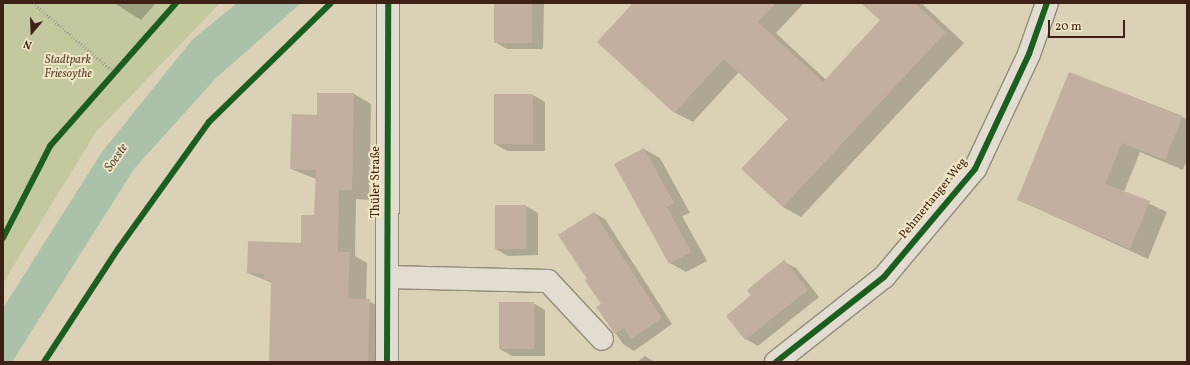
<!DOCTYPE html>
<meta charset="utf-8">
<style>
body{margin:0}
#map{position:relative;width:1190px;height:365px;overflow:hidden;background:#dad1b7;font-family:Vollkorn,serif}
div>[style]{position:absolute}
.green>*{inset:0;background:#c4c89f}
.water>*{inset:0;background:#acc1aa}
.shadow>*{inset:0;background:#0003}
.building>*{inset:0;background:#c2af9f;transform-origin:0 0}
.path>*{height:2.5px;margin-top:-1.25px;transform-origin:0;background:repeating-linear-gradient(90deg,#a59e93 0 1px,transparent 0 3px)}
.roads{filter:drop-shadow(1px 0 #948b7a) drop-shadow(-1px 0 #948b7a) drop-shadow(0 1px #948b7a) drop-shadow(0 -1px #948b7a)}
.minor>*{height:22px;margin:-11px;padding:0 11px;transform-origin:11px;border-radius:11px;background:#e2ddd0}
.cycleway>*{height:6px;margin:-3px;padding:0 3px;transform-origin:3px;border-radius:3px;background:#1b5e20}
span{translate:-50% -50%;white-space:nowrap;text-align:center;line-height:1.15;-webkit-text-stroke:4px #f1e6c6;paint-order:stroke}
.park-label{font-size:12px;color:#5b4933;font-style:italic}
.street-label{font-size:12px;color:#3e2116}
.water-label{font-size:13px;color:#54473a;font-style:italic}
.frame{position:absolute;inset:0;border:4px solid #3e2116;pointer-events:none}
.north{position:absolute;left:12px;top:12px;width:40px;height:40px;-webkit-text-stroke:3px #f1e6c6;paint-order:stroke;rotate:199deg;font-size:11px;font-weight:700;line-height:16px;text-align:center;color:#3e2116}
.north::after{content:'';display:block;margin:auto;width:14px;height:18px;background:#3e2116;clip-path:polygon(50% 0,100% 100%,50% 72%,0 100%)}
.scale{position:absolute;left:1048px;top:20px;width:77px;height:18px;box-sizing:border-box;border:2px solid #3e2116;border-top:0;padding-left:5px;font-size:12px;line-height:14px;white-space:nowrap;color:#3e2116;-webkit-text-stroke:3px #f1e6c6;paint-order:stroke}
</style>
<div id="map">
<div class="green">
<i style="clip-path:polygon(3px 3px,220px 3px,96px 132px,3px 283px)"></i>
</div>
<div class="water">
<i style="clip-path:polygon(237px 3px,301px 3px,216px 78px,134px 169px,12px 362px,3px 362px,3px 308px,102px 152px,192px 40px)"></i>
</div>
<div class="shadow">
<i style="clip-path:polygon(114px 3px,156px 3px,141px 20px)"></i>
<i style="clip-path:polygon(495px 3px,544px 3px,543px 49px,507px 49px,495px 42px)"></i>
<i style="clip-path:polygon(634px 3px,804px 3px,776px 33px,826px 80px,881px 20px,862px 3px,921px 3px,964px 43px,801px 217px,783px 207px,790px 119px,739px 72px,693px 122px,674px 112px)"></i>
<i style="clip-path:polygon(1069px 74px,1187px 119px,1187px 160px,1183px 170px,1140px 152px,1124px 192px,1167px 212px,1148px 259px,1019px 200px)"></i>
<i style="clip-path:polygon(354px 94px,371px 104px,369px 200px,356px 199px,355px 256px,367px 263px,366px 300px,387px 310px,386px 362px,270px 362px,272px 283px,248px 273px,301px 244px,315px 216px,316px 179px,291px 169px,318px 116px)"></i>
<i style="clip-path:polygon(495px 95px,533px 95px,545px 102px,545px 151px,507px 151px,495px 144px)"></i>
<i style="clip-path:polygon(644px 149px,660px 158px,690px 213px,682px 216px,707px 261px,686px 272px,670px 263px)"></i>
<i style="clip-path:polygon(526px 206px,538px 213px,538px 255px,508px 256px,496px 249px)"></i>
<i style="clip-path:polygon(594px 213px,605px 219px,672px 324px,634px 351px,623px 344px,598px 308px,602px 305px,589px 279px)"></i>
<i style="clip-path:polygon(784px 262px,796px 268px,819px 297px,758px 346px,746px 339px,753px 296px)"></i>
<i style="clip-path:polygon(533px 303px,545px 310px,545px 356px,512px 356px,500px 349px)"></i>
<i style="clip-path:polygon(645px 356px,655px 362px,637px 362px)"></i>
</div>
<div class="building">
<i style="left:494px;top:3px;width:38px;height:40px"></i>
<i style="clip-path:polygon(633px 3px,776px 3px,758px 22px,823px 82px,880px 20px,861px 3px,915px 3px,946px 32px,783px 207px,741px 169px,788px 119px,724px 59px,674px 113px,597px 42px)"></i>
<i style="clip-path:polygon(1069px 72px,1183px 116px,1165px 160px,1122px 143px,1105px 184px,1150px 201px,1130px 249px,1017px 200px)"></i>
<i style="clip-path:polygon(317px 93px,354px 93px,352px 190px,339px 190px,338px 252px,350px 252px,348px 298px,370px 299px,368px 362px,269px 362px,271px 280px,263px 280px,264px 274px,247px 273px,248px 241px,301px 243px,301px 215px,314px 215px,316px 170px,290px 169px,292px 114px,317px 115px)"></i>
<i style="left:494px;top:94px;width:39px;height:50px"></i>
<i style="clip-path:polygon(644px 148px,674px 203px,667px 207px,691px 252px,669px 264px,614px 164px)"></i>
<i style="left:495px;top:205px;width:31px;height:44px"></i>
<i style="clip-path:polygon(594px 212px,662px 318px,631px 339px,624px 328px,615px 334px,596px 307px,601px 304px,585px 280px,587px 279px,558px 235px)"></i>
<i style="clip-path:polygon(784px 260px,808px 290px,745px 340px,726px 316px,751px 295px,747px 290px)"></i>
<i style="left:499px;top:302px;width:35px;height:47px"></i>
</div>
<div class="path">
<i style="left:33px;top:3px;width:105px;rotate:40.4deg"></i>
</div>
<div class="roads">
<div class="minor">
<i style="left:387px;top:277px;width:161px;rotate:1.4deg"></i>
<i style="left:548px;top:281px;width:79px;rotate:47deg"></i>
<i style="left:387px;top:362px;width:359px;rotate:-89.8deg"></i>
<i style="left:776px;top:362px;width:137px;rotate:-38.2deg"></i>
<i style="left:884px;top:277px;width:141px;rotate:-49.9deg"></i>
<i style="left:975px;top:169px;width:127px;rotate:-64.8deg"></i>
<i style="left:1029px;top:54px;width:54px;rotate:-70.6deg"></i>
</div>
</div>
<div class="cycleway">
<i style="left:3px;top:238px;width:103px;rotate:-62.9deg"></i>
<i style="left:50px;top:146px;width:191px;rotate:-48.6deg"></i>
<i style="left:44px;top:362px;width:135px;rotate:-56.8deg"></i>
<i style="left:118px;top:249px;width:156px;rotate:-54.4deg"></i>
<i style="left:209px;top:122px;width:170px;rotate:-44.3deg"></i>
<i style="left:387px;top:362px;width:359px;rotate:-89.8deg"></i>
<i style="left:776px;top:362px;width:137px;rotate:-38.2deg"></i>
<i style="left:884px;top:277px;width:141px;rotate:-49.9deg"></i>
<i style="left:975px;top:169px;width:127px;rotate:-64.8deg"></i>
<i style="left:1029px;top:54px;width:54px;rotate:-70.6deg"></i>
</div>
<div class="park-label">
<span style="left:68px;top:68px">Stadtpark<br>Friesoythe</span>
</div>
<div class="street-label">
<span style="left:377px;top:182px;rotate:-90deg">Thüler Straße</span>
<span style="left:934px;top:199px;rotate:-51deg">Pehmertanger Weg</span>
</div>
<div class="water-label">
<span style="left:117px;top:158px;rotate:-55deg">Soeste</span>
</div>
<div class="frame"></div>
<div class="north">N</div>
<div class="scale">20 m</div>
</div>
